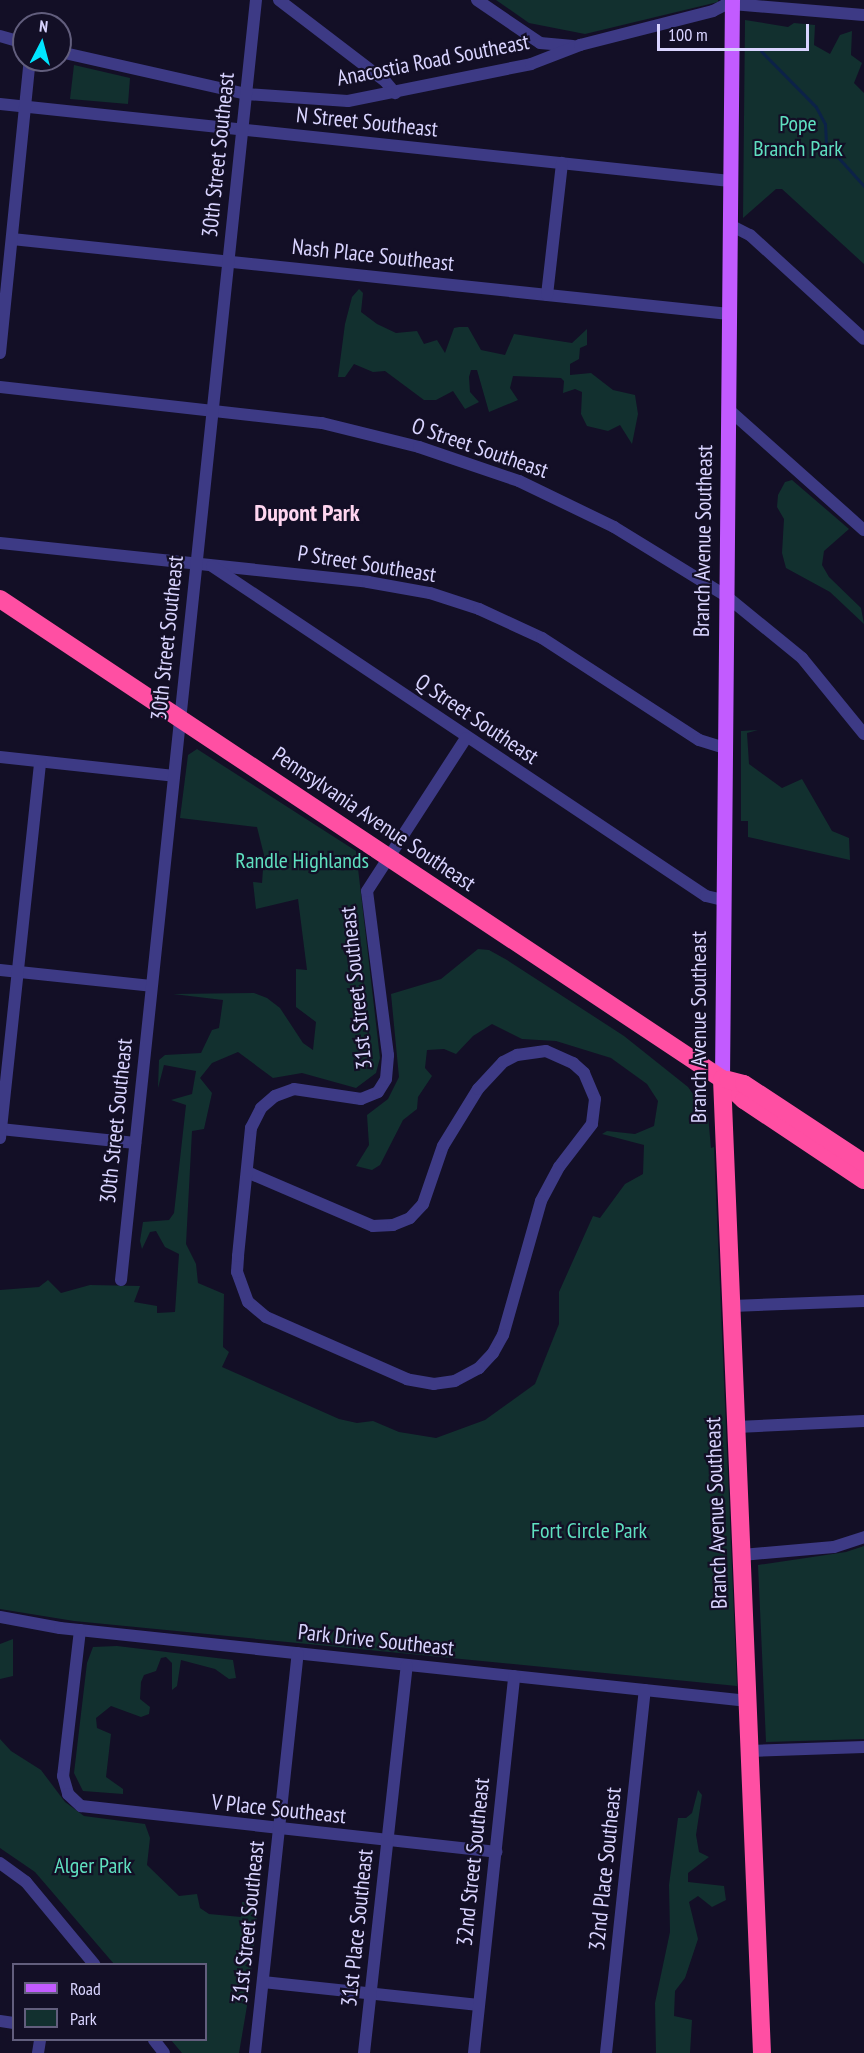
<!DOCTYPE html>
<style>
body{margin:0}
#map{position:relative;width:864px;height:2053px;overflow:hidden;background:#130f26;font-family:"PT Sans Narrow",sans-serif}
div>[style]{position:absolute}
.green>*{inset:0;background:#12302f}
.stream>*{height:3px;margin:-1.5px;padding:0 1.5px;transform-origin:1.5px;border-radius:1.5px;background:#0c2248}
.minor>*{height:12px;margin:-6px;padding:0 6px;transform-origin:6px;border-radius:6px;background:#3d3a85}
.major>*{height:15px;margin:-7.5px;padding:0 7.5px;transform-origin:7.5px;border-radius:7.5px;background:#c25bff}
.highway>*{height:18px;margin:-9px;padding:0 9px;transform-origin:9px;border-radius:9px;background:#ff4fa3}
span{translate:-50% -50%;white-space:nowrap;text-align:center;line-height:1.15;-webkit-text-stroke:4.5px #130f26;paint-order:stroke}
.street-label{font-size:22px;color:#d9d4ff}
.park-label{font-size:22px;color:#5fe0c0}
.neighbourhood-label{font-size:24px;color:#ffd6f0;font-weight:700}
.legend{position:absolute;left:12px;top:1963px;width:195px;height:78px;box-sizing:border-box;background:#130f26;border:2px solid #625e7d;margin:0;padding:8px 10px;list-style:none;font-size:18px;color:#d9d4ff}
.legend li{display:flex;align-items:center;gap:12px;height:30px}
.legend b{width:30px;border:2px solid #625e7d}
.north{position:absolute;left:12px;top:12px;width:60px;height:60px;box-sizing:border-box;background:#130f26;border:2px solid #625e7d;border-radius:50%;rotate:6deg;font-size:16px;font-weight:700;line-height:24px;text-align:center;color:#d9d4ff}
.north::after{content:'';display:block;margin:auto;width:21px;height:27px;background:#00e5ff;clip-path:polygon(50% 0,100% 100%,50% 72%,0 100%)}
.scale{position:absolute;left:657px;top:24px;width:152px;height:27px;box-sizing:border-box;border:3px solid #d9d4ff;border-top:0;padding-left:8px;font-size:18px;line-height:21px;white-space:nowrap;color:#d9d4ff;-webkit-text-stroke:4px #130f26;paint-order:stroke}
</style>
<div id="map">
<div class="green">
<i style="clip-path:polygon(496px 0,718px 0,718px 2px,585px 34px,529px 23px)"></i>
<i style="clip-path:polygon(745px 20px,788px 27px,794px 23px,815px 25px,814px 45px,830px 54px,840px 35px,852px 31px,851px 55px,862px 63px,854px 83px,864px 93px,864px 264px,782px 189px,776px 189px,743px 218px)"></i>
<i style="clip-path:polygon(74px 65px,130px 78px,128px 104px,70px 99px)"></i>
<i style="clip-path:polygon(359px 289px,363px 293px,361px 312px,377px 324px,396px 333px,417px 331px,424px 344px,437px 340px,445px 353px,454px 328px,459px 327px,468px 327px,481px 350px,505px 355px,514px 334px,572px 343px,587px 329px,587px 345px,580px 348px,579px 359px,570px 364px,570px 375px,591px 373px,613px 390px,635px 395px,638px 414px,632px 444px,620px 425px,608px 431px,587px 426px,581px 414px,582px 392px,575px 389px,563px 393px,564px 381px,561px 378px,513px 376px,510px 388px,518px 400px,489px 412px,477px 370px,471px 370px,469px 377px,470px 392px,479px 402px,465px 409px,453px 391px,436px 400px,424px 400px,385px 371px,373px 372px,354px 364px,345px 377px,338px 377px,345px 324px,352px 297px)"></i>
<i style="clip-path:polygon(792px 480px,849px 529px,824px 551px,822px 565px,829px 577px,861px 608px,864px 624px,830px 592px,786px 568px,782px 553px,784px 519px,777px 507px,778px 495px,785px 482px)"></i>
<i style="clip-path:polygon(758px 730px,747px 733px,749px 764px,782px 788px,802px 779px,832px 831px,849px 838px,850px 860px,748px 837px,748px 821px,741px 821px,741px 731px)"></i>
<i style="clip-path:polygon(197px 749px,356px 851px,380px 1058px,376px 1073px,356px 1088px,302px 1073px,273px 1078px,238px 1052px,212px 1063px,200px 1078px,212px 1093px,204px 1129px,192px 1131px,186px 1244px,196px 1264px,198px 1283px,224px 1294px,223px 1347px,229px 1352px,222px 1367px,339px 1419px,357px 1423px,373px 1421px,399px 1432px,436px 1438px,485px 1420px,535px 1384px,559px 1324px,559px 1292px,593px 1216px,600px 1218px,625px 1184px,643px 1174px,644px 1145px,602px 1134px,607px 1131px,635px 1134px,654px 1126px,658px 1101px,647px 1084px,611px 1058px,556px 1041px,522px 1039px,492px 1024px,473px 1036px,456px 1054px,444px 1049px,427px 1050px,425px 1068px,432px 1076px,418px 1097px,417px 1109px,403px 1120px,380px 1165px,372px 1170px,356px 1166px,369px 1145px,367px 1115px,388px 1099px,399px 1077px,391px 994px,441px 979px,478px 949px,489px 950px,507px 960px,624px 1036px,688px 1087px,708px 1115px,711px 1148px,714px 1147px,737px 1686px,74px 1621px,0 1609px,0 1290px,39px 1287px,48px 1280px,61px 1293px,90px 1285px,140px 1286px,134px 1302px,157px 1306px,157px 1313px,175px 1312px,179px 1254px,165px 1247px,156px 1231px,150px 1232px,142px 1249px,140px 1241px,143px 1222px,169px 1220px,174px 1213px,186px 1105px,171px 1100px,192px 1094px,196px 1071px,164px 1065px,158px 1088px,159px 1060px,165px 1055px,201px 1053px,212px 1030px,219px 1028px,223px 1000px,173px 994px,254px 993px,267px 998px,280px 1008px,303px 1043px,313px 1050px,316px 1022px,296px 1007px,296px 969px,307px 970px,298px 899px,256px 909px,253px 882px,262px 883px,264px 855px,257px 827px,180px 818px,188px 755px)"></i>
<i style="clip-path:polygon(864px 1546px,864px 1739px,766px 1742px,758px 1565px,846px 1552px)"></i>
<i style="clip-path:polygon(13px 1639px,13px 1676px,0 1679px,0 1644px)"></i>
<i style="clip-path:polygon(117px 1646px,233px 1660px,236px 1678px,229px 1679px,215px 1669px,181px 1660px,177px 1686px,172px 1690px,172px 1663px,166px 1657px,161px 1658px,156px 1671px,144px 1675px,141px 1682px,140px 1699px,150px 1707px,149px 1714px,141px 1717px,111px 1706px,96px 1718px,97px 1728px,111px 1734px,106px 1777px,123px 1789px,123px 1794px,83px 1791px,74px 1773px,87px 1663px,93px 1647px)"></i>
<i style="clip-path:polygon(0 1739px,11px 1751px,41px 1770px,65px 1802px,84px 1816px,145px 1824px,150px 1838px,147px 1865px,179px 1896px,197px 1894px,200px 1908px,209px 1914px,241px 1917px,242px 1902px,254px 1902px,257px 1917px,249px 1994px,239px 2053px,182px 2053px,171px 2040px,206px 2040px,206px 1964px,114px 1964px,35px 1872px,0 1848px)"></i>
<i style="clip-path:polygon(698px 1790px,702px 1795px,696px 1835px,699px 1852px,709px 1857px,688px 1873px,688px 1882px,724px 1886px,726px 1900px,712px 1907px,698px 1896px,689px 1902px,698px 1939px,685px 1978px,675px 1991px,674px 2016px,692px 2020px,690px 2053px,656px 2053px,655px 2003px,670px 1932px,669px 1885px,678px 1818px,686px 1818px,692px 1813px)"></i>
</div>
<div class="stream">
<i style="left:761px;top:51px;width:78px;rotate:45.5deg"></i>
<i style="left:816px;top:107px;width:19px;rotate:62deg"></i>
<i style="left:825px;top:124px;width:20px;rotate:87deg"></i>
<i style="left:826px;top:144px;width:57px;rotate:47.9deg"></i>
</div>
<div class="minor">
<i style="left:279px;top:0;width:133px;rotate:37.4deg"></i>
<i style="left:385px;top:81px;width:16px;rotate:50deg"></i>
<i style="left:477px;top:0;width:76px;rotate:34.3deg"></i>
<i style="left:540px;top:43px;width:33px;rotate:5deg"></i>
<i style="left:732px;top:4px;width:132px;rotate:4.8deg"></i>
<i style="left:0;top:36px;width:25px;rotate:16deg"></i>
<i style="left:60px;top:52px;width:191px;rotate:12.7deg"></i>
<i style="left:246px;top:94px;width:102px;rotate:3.9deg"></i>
<i style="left:348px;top:101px;width:187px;rotate:-11.4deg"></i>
<i style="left:531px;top:64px;width:53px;rotate:-21.2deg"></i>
<i style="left:580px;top:45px;width:137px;rotate:-14.3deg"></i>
<i style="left:713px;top:11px;width:25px;rotate:-27deg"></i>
<i style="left:0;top:104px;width:734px;rotate:6.02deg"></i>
<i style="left:730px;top:225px;width:22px;rotate:27deg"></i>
<i style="left:750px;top:235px;width:154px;rotate:42.4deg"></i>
<i style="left:12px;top:239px;width:721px;rotate:5.97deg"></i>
<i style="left:547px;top:295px;width:133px;rotate:-83.5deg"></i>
<i style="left:0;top:353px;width:295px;rotate:-84.2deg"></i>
<i style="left:0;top:387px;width:324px;rotate:6.4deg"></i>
<i style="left:322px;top:423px;width:100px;rotate:13.9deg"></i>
<i style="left:419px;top:447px;width:106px;rotate:18.8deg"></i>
<i style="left:519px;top:481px;width:106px;rotate:25.8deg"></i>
<i style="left:614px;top:527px;width:132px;rotate:31.6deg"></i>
<i style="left:726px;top:596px;width:98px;rotate:39.2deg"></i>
<i style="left:802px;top:658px;width:98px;rotate:50.8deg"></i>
<i style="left:728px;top:409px;width:182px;rotate:41.7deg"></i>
<i style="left:0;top:543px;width:370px;rotate:6deg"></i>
<i style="left:368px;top:582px;width:63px;rotate:10.1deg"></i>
<i style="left:430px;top:593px;width:52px;rotate:18.1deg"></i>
<i style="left:479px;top:609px;width:69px;rotate:24.7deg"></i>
<i style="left:542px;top:638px;width:187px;rotate:33deg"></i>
<i style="left:699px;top:740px;width:27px;rotate:17deg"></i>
<i style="left:212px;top:566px;width:594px;rotate:33.74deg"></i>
<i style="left:706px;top:896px;width:17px;rotate:13deg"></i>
<i style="left:0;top:757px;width:175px;rotate:6.2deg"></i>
<i style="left:0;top:970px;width:152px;rotate:6deg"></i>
<i style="left:0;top:1129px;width:136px;rotate:5.9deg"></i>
<i style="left:0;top:1138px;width:378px;rotate:-83.9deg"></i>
<i style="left:247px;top:1172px;width:137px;rotate:23.2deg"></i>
<i style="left:373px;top:1226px;width:20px;rotate:-3deg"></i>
<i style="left:393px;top:1225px;width:18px;rotate:-22deg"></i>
<i style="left:410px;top:1218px;width:19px;rotate:-47deg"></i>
<i style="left:423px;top:1204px;width:61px;rotate:-71deg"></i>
<i style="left:443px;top:1146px;width:67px;rotate:-58.4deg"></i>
<i style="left:478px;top:1089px;width:37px;rotate:-47deg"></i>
<i style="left:503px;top:1062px;width:16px;rotate:-27deg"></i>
<i style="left:517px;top:1055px;width:29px;rotate:-8deg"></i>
<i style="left:546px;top:1051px;width:30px;rotate:24deg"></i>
<i style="left:573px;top:1063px;width:15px;rotate:42deg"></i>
<i style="left:584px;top:1073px;width:28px;rotate:67deg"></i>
<i style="left:595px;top:1099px;width:25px;rotate:97deg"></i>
<i style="left:592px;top:1124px;width:54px;rotate:127.5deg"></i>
<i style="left:559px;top:1167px;width:38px;rotate:118deg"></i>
<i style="left:541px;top:1201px;width:139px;rotate:105.8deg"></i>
<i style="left:503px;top:1335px;width:21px;rotate:119deg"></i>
<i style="left:493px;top:1353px;width:21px;rotate:133deg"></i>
<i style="left:479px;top:1368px;width:27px;rotate:152deg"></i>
<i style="left:455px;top:1381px;width:21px;rotate:172deg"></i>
<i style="left:434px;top:1384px;width:27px;rotate:-170deg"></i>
<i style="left:407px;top:1379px;width:154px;rotate:-156.3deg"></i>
<i style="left:266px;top:1317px;width:23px;rotate:-140deg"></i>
<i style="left:248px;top:1302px;width:32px;rotate:-110deg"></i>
<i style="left:237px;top:1272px;width:16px;rotate:-86deg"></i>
<i style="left:238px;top:1256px;width:129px;rotate:-84.2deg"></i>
<i style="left:251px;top:1128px;width:22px;rotate:-63deg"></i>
<i style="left:261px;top:1108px;width:18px;rotate:-41deg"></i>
<i style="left:275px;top:1096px;width:20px;rotate:-20deg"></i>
<i style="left:294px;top:1089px;width:68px;rotate:8.5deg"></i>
<i style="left:361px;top:1099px;width:18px;rotate:-22deg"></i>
<i style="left:378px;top:1092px;width:15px;rotate:-58deg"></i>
<i style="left:386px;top:1079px;width:24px;rotate:-85deg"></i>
<i style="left:388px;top:1055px;width:165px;rotate:-97.3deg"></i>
<i style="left:367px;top:891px;width:182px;rotate:-57.1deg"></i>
<i style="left:121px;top:1280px;width:1287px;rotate:-83.98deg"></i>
<i style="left:732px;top:1306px;width:132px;rotate:-2.2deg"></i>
<i style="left:737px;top:1427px;width:127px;rotate:-2.7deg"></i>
<i style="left:742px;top:1555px;width:92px;rotate:-5deg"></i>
<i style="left:834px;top:1547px;width:32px;rotate:-18deg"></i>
<i style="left:0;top:1617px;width:61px;rotate:10.4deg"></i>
<i style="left:60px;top:1628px;width:692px;rotate:6.06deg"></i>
<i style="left:80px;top:1630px;width:147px;rotate:96.6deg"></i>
<i style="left:63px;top:1776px;width:19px;rotate:74deg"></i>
<i style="left:68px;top:1794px;width:18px;rotate:43deg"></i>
<i style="left:81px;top:1806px;width:418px;rotate:6.3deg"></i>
<i style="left:750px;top:1751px;width:114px;rotate:-2deg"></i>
<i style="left:0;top:1863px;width:32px;rotate:36deg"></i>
<i style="left:26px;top:1882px;width:107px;rotate:50.3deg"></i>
<i style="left:263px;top:1982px;width:217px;rotate:6.1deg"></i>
<i style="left:0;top:2021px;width:14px;rotate:8deg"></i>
<i style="left:154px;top:2040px;width:16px;rotate:52deg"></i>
<i style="left:38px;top:2053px;width:13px;rotate:-81deg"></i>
<i style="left:255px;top:2053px;width:402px;rotate:-83.9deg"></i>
<i style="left:364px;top:2053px;width:390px;rotate:-83.7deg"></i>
<i style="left:474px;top:2053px;width:379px;rotate:-83.9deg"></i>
<i style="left:606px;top:2053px;width:365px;rotate:-83.9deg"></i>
</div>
<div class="major">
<i style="left:722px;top:1079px;width:1079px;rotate:-89.47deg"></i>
</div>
<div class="highway">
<i style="left:0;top:599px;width:867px;rotate:33.62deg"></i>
<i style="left:722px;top:1079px;width:30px;rotate:44deg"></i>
<i style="left:744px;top:1100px;width:144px;rotate:33.7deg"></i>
<i style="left:722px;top:1079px;width:975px;rotate:87.65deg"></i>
<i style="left:728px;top:1080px;width:16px;rotate:14deg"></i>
<i style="left:744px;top:1084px;width:144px;rotate:33.4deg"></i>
</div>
<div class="street-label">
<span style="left:433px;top:60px;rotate:-11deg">Anacostia Road Southeast</span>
<span style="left:367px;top:122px;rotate:6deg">N Street Southeast</span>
<span style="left:218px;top:155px;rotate:-84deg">30th Street Southeast</span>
<span style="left:373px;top:255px;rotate:6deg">Nash Place Southeast</span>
<span style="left:480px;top:448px;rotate:19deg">O Street Southeast</span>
<span style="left:703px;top:541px;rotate:-89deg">Branch Avenue Southeast</span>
<span style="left:367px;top:564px;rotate:9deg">P Street Southeast</span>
<span style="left:167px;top:638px;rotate:-84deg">30th Street Southeast</span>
<span style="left:477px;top:719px;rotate:34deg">Q Street Southeast</span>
<span style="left:374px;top:819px;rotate:34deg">Pennsylvania Avenue Southeast</span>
<span style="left:356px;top:988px;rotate:-96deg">31st Street Southeast</span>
<span style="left:699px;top:1027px;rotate:-90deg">Branch Avenue Southeast</span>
<span style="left:116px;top:1121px;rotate:-84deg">30th Street Southeast</span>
<span style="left:716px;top:1513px;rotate:-92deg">Branch Avenue Southeast</span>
<span style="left:376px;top:1640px;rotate:6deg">Park Drive Southeast</span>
<span style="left:279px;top:1809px;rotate:6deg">V Place Southeast</span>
<span style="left:473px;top:1862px;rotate:-84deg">32nd Street Southeast</span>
<span style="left:605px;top:1869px;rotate:-84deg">32nd Place Southeast</span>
<span style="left:248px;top:1922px;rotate:-84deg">31st Street Southeast</span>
<span style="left:357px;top:1928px;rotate:-84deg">31st Place Southeast</span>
</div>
<div class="park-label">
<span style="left:798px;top:136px">Pope<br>Branch Park</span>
<span style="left:302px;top:861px">Randle Highlands</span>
<span style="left:589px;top:1531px">Fort Circle Park</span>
<span style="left:93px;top:1866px">Alger Park</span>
</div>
<div class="neighbourhood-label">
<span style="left:307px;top:513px">Dupont Park</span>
</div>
<ul class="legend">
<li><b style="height:8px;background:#c25bff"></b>Road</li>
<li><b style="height:16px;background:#12302f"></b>Park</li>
</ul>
<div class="north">N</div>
<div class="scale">100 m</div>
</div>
